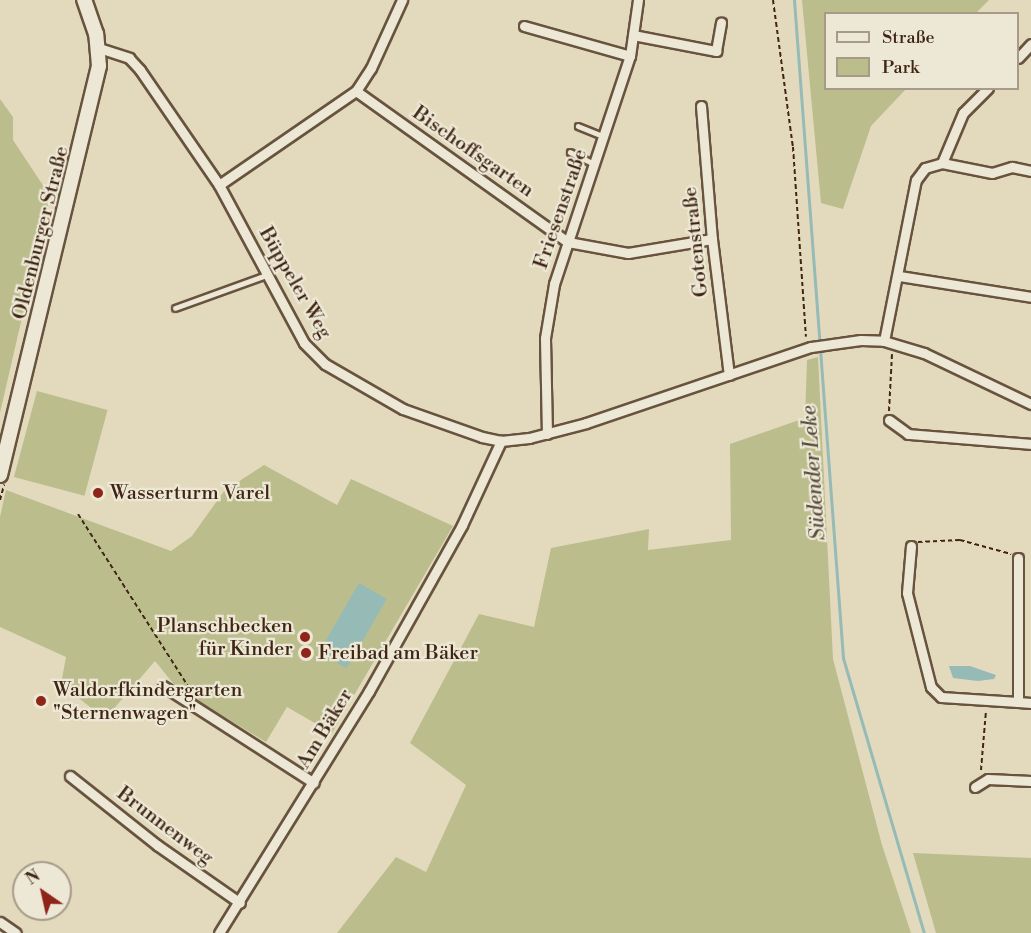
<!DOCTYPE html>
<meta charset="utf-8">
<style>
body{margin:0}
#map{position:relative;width:1031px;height:933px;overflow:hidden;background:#e3dabe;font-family:"Libre Bodoni",serif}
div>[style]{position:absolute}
.green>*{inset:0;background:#bbbd8c;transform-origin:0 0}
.water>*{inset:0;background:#96bab6;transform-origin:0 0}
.stream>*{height:3px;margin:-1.5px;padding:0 1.5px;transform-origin:1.5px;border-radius:1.5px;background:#96bab6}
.path>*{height:2px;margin-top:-1px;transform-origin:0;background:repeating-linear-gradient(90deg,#3f2614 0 4.5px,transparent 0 7.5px)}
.roads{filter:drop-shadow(2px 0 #68533e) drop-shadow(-2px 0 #68533e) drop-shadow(0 2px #68533e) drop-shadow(0 -2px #68533e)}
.service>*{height:4.5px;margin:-2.25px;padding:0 2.25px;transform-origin:2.25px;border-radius:2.25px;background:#ede7d5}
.minor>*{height:9px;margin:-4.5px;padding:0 4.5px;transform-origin:4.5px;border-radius:4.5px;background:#ede7d5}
.secondary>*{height:14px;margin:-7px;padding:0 7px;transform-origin:7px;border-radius:7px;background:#ede7d5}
.dots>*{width:16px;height:16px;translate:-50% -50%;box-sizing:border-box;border:3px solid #ede7d5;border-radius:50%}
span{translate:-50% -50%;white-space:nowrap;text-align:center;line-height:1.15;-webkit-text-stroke:4.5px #ede7d5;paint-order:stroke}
.street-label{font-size:20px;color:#3f2614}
.poi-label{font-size:20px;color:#3f2614}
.left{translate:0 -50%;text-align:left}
.right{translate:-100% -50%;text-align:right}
.water-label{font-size:21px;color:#554b3c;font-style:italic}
.legend{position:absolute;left:824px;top:12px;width:195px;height:78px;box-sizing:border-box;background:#ede7d5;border:2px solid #a79a88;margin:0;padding:8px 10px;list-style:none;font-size:18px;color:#3f2614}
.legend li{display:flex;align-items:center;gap:12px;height:30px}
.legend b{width:30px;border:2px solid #a79a88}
.north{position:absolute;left:12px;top:861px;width:60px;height:60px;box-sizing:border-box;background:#ede7d5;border:2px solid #a79a88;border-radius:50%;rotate:326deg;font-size:16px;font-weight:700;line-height:24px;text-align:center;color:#3f2614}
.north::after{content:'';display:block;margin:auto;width:21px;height:27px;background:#8f2418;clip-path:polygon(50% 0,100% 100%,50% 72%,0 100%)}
</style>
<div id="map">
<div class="green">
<i style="clip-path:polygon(802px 0,989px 0,976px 13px,826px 14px,826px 88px,906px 89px,871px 126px,843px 209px,821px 203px)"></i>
<i style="clip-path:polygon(0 99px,13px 117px,13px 140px,50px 196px,0 413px)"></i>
<i style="clip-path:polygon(818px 357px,833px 659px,882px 845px,911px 933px,337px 933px,396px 857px,426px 872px,466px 785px,410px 743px,479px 614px,534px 627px,551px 548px,649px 529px,648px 550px,731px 540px,730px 444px,805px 418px,807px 360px)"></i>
<i style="left:37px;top:391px;width:73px;height:89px;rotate:15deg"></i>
<i style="clip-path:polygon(264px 465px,337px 505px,351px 479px,453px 526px,332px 733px,287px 707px,266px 742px,177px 688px,155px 661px,105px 719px,61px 684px,66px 657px,0 627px,0 517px,6px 490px,171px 551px,192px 536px,224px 491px)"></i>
<i style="clip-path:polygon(913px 853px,1031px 858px,1031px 933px,936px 933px)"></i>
</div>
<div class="water">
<i style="left:359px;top:583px;width:32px;height:80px;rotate:30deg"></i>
<i style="clip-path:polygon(949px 666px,970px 666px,996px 675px,994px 679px,978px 681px,953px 678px)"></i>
</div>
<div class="stream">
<i style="left:794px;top:0;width:660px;rotate:85.74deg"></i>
<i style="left:843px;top:658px;width:287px;rotate:73.6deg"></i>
</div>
<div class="path">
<i style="left:773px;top:0;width:148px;rotate:82.3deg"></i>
<i style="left:793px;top:147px;width:190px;rotate:86.1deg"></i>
<i style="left:889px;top:411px;width:57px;rotate:-87deg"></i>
<i style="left:0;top:500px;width:16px;rotate:-75deg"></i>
<i style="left:78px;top:514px;width:210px;rotate:57.4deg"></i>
<i style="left:918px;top:542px;width:42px;rotate:-2.7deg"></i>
<i style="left:960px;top:540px;width:53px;rotate:15.4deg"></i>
<i style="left:981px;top:770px;width:60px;rotate:-85.2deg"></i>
</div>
<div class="roads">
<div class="service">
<i style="left:578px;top:126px;width:27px;rotate:22deg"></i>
<i style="left:570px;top:152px;width:25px;rotate:26deg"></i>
<i style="left:175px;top:308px;width:97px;rotate:-19.9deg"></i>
</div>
<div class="minor">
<i style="left:524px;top:26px;width:110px;rotate:15.8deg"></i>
<i style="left:633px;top:35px;width:85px;rotate:10.9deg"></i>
<i style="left:716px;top:51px;width:29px;rotate:-80deg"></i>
<i style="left:99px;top:48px;width:32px;rotate:18deg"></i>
<i style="left:129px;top:58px;width:16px;rotate:47deg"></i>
<i style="left:140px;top:70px;width:140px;rotate:55.5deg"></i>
<i style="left:219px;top:185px;width:179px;rotate:61.7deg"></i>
<i style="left:304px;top:343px;width:30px;rotate:45deg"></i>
<i style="left:325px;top:364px;width:90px;rotate:30deg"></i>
<i style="left:403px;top:409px;width:84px;rotate:19.5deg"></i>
<i style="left:482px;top:437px;width:19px;rotate:12deg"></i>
<i style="left:501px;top:441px;width:28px;rotate:-6deg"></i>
<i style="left:529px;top:438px;width:59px;rotate:-14.7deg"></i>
<i style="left:586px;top:423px;width:237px;rotate:-18.7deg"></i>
<i style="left:811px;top:347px;width:50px;rotate:-8deg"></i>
<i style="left:861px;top:340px;width:23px;rotate:2deg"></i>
<i style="left:884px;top:341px;width:42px;rotate:16.7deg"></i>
<i style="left:924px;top:353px;width:119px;rotate:25.5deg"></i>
<i style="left:1018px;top:58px;width:19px;rotate:-47deg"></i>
<i style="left:988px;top:88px;width:35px;rotate:135deg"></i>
<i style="left:963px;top:113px;width:54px;rotate:112.8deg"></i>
<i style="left:942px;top:163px;width:51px;rotate:11.3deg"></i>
<i style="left:992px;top:173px;width:21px;rotate:-17deg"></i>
<i style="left:1012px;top:167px;width:19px;rotate:12deg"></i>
<i style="left:356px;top:91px;width:260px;rotate:35.5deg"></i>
<i style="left:568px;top:242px;width:61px;rotate:10.4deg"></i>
<i style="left:628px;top:253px;width:85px;rotate:-9.5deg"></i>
<i style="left:701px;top:106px;width:133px;rotate:85.3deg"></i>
<i style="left:712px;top:239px;width:137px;rotate:82.9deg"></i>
<i style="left:219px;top:185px;width:166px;rotate:-34.5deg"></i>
<i style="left:356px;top:91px;width:27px;rotate:-57deg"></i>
<i style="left:371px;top:68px;width:75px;rotate:-65.5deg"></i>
<i style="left:899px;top:276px;width:134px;rotate:9deg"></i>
<i style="left:884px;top:341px;width:164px;rotate:-78.8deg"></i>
<i style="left:916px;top:180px;width:15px;rotate:-53deg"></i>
<i style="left:925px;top:168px;width:18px;rotate:-16deg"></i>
<i style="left:889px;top:420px;width:24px;rotate:36deg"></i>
<i style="left:908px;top:434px;width:123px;rotate:4.6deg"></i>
<i style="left:547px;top:434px;width:96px;rotate:-91.2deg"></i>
<i style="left:545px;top:338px;width:55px;rotate:-80.5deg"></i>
<i style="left:554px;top:284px;width:240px;rotate:-71.6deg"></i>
<i style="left:630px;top:56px;width:57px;rotate:-81.9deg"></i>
<i style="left:911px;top:546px;width:47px;rotate:94.9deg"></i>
<i style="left:907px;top:593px;width:97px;rotate:75.7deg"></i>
<i style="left:931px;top:687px;width:14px;rotate:45deg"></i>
<i style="left:941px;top:697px;width:77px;rotate:3.7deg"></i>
<i style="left:1018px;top:558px;width:144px;rotate:90deg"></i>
<i style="left:1018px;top:702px;width:13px;rotate:4deg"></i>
<i style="left:163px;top:686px;width:179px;rotate:32.7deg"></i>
<i style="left:70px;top:776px;width:111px;rotate:38.4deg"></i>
<i style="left:157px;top:845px;width:101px;rotate:34.9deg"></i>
<i style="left:975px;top:787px;width:15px;rotate:-32deg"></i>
<i style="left:988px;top:779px;width:43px;rotate:2.7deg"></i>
<i style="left:0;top:922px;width:19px;rotate:35deg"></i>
<i style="left:219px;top:933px;width:285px;rotate:-58.2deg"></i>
<i style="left:369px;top:691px;width:190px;rotate:-60.7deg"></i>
<i style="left:462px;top:525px;width:93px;rotate:-65.1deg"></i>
</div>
<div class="secondary">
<i style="left:0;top:475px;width:421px;rotate:-76.4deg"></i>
<i style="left:99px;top:66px;width:32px;rotate:-95deg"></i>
<i style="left:96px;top:34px;width:36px;rotate:-109deg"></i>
</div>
</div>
<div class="dots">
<i style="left:98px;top:493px;background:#8f2418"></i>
<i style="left:305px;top:637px;background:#8f2418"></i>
<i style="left:306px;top:653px;background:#8f2418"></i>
<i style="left:41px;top:701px;background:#8f2418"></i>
</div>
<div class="street-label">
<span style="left:473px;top:152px;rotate:35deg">Bischoffsgarten</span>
<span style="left:561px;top:209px;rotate:-71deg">Friesenstraße</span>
<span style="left:41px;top:233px;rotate:-76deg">Oldenburger Straße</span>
<span style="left:696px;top:242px;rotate:-96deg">Gotenstraße</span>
<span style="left:295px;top:283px;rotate:60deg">Büppeler Weg</span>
<span style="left:325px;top:729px;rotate:-59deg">Am Bäker</span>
<span style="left:165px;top:826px;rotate:37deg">Brunnenweg</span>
</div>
<div class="poi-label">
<span class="left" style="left:110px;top:493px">Wasserturm Varel</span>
<span class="right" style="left:293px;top:638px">Planschbecken<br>für Kinder</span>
<span class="left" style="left:318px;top:653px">Freibad am Bäker</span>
<span class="left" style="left:53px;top:702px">Waldorfkindergarten<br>"Sternenwagen"</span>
</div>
<div class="water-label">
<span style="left:814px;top:473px;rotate:-94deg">Südender Leke</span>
</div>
<ul class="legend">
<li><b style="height:8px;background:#ede7d5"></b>Straße</li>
<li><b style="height:16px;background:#bbbd8c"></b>Park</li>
</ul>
<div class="north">N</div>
</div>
